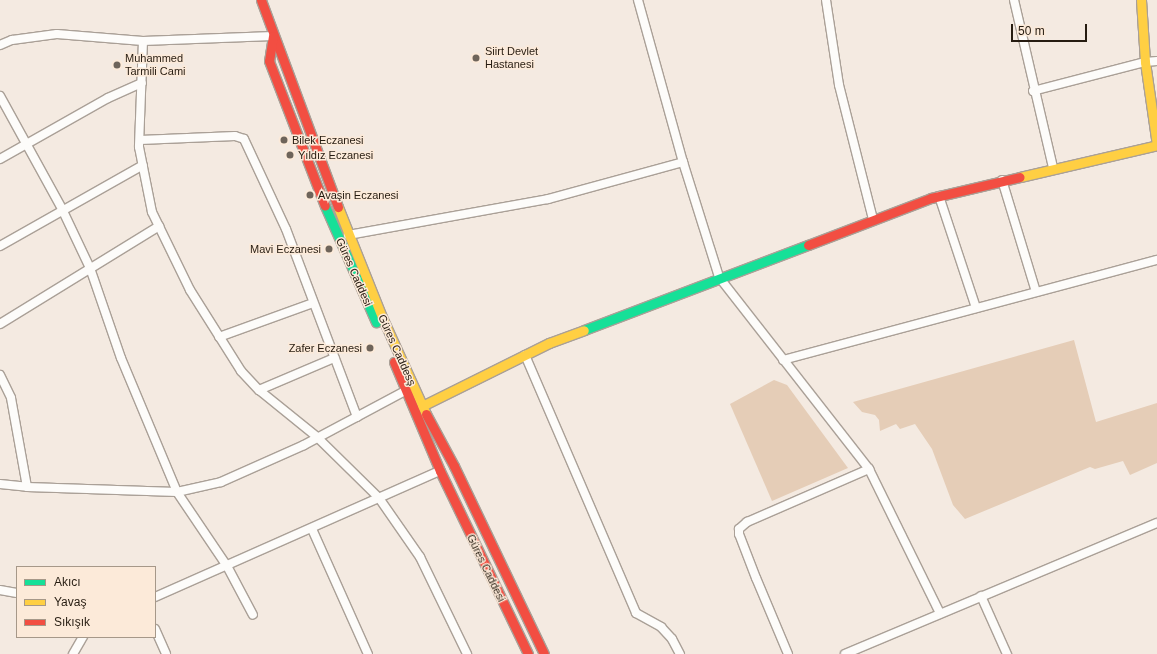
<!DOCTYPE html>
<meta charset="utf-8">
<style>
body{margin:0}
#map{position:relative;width:1157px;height:654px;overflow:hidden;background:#f4eae1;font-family:Helvetica,sans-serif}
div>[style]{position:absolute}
.green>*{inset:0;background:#e5cdb7}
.roads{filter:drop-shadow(1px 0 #aaa097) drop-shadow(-1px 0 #aaa097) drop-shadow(0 1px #aaa097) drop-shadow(0 -1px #aaa097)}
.street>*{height:8px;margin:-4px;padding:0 4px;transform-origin:4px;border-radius:4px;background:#fdfcfa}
.fast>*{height:9px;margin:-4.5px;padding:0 4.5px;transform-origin:4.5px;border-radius:4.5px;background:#16e098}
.slow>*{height:9px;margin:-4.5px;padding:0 4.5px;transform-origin:4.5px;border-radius:4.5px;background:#ffcf43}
.jam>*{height:9px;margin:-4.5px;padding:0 4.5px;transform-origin:4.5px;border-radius:4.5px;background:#f24e42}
.dots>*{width:11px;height:11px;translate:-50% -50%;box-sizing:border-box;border:2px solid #fcead9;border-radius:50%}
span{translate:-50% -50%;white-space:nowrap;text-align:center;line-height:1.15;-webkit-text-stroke:3px #fcead9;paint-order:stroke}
.poi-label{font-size:11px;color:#261c11}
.left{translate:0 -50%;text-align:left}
.right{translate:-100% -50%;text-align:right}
.street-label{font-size:11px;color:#261c11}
.legend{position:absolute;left:16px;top:566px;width:140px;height:72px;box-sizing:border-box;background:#fcead9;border:1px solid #a69889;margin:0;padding:5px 7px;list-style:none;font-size:12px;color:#261c11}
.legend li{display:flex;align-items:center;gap:8px;height:20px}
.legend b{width:20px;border:1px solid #a69889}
.scale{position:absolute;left:1011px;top:24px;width:76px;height:18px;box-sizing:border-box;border:2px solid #261c11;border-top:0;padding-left:5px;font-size:12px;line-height:14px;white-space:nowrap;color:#261c11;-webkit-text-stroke:3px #fcead9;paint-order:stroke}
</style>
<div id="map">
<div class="green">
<i style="clip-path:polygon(1074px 340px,1096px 422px,1157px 403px,1157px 463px,1130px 475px,1123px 461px,1095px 469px,1090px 467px,965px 519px,953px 505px,932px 449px,915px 424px,900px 429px,896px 424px,880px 431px,879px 420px,875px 415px,862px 412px,853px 402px)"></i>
<i style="clip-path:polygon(774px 380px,787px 385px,848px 468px,772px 501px,730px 404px)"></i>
</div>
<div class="roads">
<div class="street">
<i style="left:638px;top:0;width:168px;rotate:74.5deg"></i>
<i style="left:683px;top:162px;width:121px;rotate:72.6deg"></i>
<i style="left:719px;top:277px;width:244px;rotate:52deg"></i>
<i style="left:869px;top:469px;width:161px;rotate:63.8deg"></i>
<i style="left:826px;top:0;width:86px;rotate:81.3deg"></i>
<i style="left:839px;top:85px;width:138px;rotate:75.8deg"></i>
<i style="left:1014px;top:0;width:172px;rotate:76.9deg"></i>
<i style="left:143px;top:41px;width:106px;rotate:92.2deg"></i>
<i style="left:139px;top:147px;width:66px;rotate:78.7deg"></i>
<i style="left:152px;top:212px;width:87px;rotate:64deg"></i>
<i style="left:190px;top:290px;width:96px;rotate:57.8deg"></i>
<i style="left:241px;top:371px;width:26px;rotate:47deg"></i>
<i style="left:259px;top:390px;width:75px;rotate:39deg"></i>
<i style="left:317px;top:437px;width:87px;rotate:44.5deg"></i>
<i style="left:379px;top:498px;width:72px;rotate:55.2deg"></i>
<i style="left:420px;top:557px;width:108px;rotate:64.1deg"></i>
<i style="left:0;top:45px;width:13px;rotate:-23deg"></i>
<i style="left:12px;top:40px;width:45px;rotate:-7.6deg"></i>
<i style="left:57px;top:34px;width:86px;rotate:4.7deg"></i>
<i style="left:143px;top:41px;width:130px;rotate:-2.2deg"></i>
<i style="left:1033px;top:91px;width:116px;rotate:-14.5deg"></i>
<i style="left:1145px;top:62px;width:12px;rotate:-5deg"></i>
<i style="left:0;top:96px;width:129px;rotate:61.2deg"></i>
<i style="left:62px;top:209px;width:65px;rotate:64.6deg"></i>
<i style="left:90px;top:268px;width:95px;rotate:71deg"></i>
<i style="left:121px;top:358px;width:145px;rotate:67.3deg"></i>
<i style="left:177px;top:492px;width:89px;rotate:56deg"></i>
<i style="left:227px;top:566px;width:55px;rotate:62deg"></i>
<i style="left:140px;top:140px;width:95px;rotate:-2.4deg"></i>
<i style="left:235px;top:136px;width:9px;rotate:18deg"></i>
<i style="left:244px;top:139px;width:99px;rotate:65deg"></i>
<i style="left:286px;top:229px;width:201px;rotate:69.3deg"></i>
<i style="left:0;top:159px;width:124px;rotate:-29.5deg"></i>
<i style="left:108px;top:98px;width:37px;rotate:-24deg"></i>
<i style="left:1002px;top:180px;width:117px;rotate:73.1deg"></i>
<i style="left:939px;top:196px;width:118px;rotate:71.7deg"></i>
<i style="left:348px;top:235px;width:203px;rotate:-10.2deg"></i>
<i style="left:548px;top:199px;width:140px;rotate:-15.3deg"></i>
<i style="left:0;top:246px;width:164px;rotate:-29.5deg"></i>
<i style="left:0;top:324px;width:187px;rotate:-31.6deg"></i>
<i style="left:219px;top:337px;width:100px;rotate:-19.9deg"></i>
<i style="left:525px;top:355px;width:281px;rotate:66.7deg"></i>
<i style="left:636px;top:613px;width:29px;rotate:29deg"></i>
<i style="left:661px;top:627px;width:16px;rotate:47deg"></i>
<i style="left:672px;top:639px;width:17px;rotate:62deg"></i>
<i style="left:783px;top:360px;width:387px;rotate:-15deg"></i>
<i style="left:0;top:375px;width:25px;rotate:64deg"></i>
<i style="left:11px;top:398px;width:90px;rotate:79.8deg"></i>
<i style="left:259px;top:390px;width:82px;rotate:-23.1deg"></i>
<i style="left:0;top:484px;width:27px;rotate:6deg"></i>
<i style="left:27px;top:487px;width:150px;rotate:1.9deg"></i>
<i style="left:177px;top:492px;width:45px;rotate:-12.8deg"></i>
<i style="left:221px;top:482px;width:91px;rotate:-24deg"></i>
<i style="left:304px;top:445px;width:119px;rotate:-28.1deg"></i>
<i style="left:312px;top:529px;width:137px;rotate:65.9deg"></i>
<i style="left:0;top:590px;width:17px;rotate:10deg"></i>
<i style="left:981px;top:596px;width:64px;rotate:65.9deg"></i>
<i style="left:155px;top:597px;width:312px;rotate:-23.9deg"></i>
<i style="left:155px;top:629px;width:27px;rotate:66deg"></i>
<i style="left:73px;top:654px;width:20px;rotate:-60deg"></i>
<i style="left:788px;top:654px;width:82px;rotate:-112.8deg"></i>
<i style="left:756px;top:578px;width:47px;rotate:-111.1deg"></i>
<i style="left:739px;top:534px;width:5px;rotate:-90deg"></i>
<i style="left:739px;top:529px;width:11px;rotate:-41deg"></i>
<i style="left:747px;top:522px;width:133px;rotate:-23.5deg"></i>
<i style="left:845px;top:654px;width:338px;rotate:-22.8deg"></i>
</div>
<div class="fast">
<i style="left:325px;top:206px;width:127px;rotate:66.3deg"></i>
<i style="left:584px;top:330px;width:240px;rotate:-20.8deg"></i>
</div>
<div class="slow">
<i style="left:1141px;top:0;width:62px;rotate:86.3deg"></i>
<i style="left:1145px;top:62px;width:84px;rotate:81.8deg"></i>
<i style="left:1020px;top:177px;width:141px;rotate:-13.1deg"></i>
<i style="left:338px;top:207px;width:118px;rotate:68.2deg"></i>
<i style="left:382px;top:317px;width:107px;rotate:65.6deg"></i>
<i style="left:422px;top:406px;width:142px;rotate:-26.4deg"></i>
<i style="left:549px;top:343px;width:37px;rotate:-20deg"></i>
</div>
<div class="jam">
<i style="left:261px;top:0;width:221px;rotate:69.6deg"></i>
<i style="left:273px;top:36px;width:25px;rotate:99deg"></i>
<i style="left:269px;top:61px;width:155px;rotate:68.9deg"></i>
<i style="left:808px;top:245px;width:132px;rotate:-20.9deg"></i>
<i style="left:931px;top:198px;width:91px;rotate:-13.3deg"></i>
<i style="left:394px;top:362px;width:118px;rotate:67.1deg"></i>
<i style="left:440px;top:471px;width:203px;rotate:64.3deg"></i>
<i style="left:426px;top:414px;width:59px;rotate:61.7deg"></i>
<i style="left:454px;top:466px;width:208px;rotate:64.4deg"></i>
</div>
</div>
<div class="dots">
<i style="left:476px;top:58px;background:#6e645a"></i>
<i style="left:117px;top:65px;background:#6e645a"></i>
<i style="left:284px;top:140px;background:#6e645a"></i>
<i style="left:290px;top:155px;background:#6e645a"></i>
<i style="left:310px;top:195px;background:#6e645a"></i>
<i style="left:329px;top:249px;background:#6e645a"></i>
<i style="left:370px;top:348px;background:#6e645a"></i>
</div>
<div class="poi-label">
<span class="left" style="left:485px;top:58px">Siirt Devlet<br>Hastanesi</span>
<span class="left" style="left:125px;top:65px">Muhammed<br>Tarmili Cami</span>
<span class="left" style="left:292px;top:140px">Bilek Eczanesi</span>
<span class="left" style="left:298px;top:155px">Yıldız Eczanesi</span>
<span class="left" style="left:318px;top:195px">Avaşin Eczanesi</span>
<span class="right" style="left:321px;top:249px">Mavi Eczanesi</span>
<span class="right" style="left:362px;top:348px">Zafer Eczanesi</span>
</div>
<div class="street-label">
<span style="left:354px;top:272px;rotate:66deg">Güres Caddesi</span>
<span style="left:397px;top:350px;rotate:66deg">Güres Caddesş</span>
<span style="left:486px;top:568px;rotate:64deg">Güres Caddesi</span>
</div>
<ul class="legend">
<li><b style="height:5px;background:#16e098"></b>Akıcı</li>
<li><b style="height:5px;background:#ffcf43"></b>Yavaş</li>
<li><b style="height:5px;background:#f24e42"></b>Sıkışık</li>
</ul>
<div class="scale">50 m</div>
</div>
